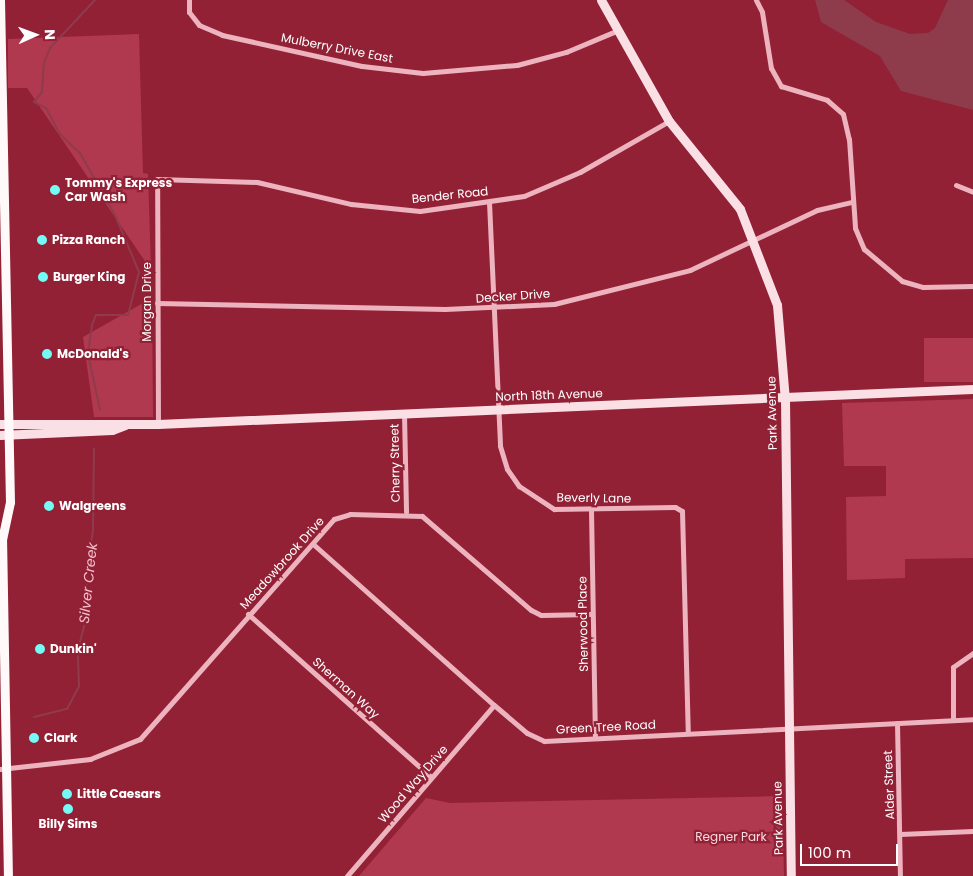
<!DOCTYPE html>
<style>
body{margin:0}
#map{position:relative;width:973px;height:876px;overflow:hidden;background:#922136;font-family:Poppins,sans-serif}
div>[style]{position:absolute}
.green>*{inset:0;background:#b03950;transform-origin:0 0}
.water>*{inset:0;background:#8e3c4b}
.stream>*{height:2px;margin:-1px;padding:0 1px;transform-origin:1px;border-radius:1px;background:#8e3c4b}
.street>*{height:5px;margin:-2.5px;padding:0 2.5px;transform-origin:2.5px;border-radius:2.5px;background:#edb3be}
.secondary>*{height:9px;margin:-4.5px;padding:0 4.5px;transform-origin:4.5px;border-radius:4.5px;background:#fadfe4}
.primary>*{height:9px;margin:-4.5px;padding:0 4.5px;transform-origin:4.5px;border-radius:4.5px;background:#fff9fa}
.dots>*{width:14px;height:14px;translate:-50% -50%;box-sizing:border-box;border:2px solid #922136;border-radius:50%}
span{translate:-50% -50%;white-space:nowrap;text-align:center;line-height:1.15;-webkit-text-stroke:4.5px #922136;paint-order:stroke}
.street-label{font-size:12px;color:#fff}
.poi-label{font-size:12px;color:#fff;font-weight:700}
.left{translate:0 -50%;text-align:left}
.park-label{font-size:12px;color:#fad8df}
.water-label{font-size:14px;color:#f4bfca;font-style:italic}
.north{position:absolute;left:10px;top:10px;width:50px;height:50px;-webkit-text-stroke:4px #922136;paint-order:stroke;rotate:88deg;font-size:14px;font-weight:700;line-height:20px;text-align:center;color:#fff}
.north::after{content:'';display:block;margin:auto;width:18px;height:22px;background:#fff;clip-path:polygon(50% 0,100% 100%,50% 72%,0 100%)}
.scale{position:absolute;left:800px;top:844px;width:98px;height:22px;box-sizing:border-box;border:2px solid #fff;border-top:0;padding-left:6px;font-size:15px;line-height:18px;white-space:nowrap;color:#fff;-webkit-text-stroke:4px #922136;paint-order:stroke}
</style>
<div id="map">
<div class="green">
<i style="clip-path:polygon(139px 34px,143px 173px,148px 174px,151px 270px,27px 88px,8px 88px,8px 39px)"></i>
<i style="clip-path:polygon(152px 298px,153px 417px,94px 417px,83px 337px)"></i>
<i style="left:973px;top:338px;width:44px;height:49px;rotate:90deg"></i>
<i style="clip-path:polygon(973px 399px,973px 558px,905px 559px,905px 578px,847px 580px,846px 497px,886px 496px,886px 466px,844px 466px,842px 403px)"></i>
<i style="clip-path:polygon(782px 796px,784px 876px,359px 876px,426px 798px,450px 803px)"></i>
</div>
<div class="water">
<i style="clip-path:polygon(815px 0,844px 0,876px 22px,910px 34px,928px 33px,935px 28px,948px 0,973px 0,973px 110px,901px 91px,880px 56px,821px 22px)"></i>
</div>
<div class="stream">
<i style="left:95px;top:0;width:66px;rotate:133.2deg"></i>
<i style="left:50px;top:48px;width:16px;rotate:112deg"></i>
<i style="left:44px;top:63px;width:29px;rotate:94deg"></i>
<i style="left:42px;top:92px;width:13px;rotate:129deg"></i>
<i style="left:34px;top:102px;width:13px;rotate:27deg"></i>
<i style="left:46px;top:108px;width:30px;rotate:62deg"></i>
<i style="left:60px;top:134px;width:28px;rotate:44deg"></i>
<i style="left:80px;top:153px;width:71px;rotate:60.6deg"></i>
<i style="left:115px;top:215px;width:62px;rotate:67.2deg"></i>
<i style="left:139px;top:272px;width:44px;rotate:104.3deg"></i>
<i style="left:128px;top:315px;width:32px;rotate:180deg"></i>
<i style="left:96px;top:315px;width:11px;rotate:112deg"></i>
<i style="left:92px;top:325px;width:29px;rotate:98deg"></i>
<i style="left:88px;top:354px;width:57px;rotate:77.9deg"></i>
<i style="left:34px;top:717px;width:34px;rotate:-14deg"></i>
<i style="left:67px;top:709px;width:26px;rotate:-62deg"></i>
<i style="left:79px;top:686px;width:37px;rotate:-92deg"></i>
<i style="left:78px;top:649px;width:34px;rotate:-75deg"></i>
<i style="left:87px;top:616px;width:46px;rotate:-90deg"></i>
<i style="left:87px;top:570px;width:40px;rotate:-81.5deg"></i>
<i style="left:93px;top:530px;width:81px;rotate:-89.3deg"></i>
</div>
<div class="street">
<i style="left:189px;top:0;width:12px;rotate:90deg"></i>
<i style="left:189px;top:12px;width:16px;rotate:52deg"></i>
<i style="left:199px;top:25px;width:25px;rotate:23deg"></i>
<i style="left:222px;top:35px;width:143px;rotate:12.5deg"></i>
<i style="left:362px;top:66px;width:61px;rotate:6.5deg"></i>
<i style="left:423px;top:73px;width:94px;rotate:-4.9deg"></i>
<i style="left:517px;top:65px;width:51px;rotate:-14.9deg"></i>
<i style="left:566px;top:52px;width:54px;rotate:-22.8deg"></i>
<i style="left:756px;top:0;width:13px;rotate:63deg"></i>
<i style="left:762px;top:12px;width:57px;rotate:80.9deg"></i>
<i style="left:771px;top:68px;width:21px;rotate:61deg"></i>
<i style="left:781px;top:86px;width:48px;rotate:16.9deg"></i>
<i style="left:827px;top:100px;width:21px;rotate:41deg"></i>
<i style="left:843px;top:114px;width:26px;rotate:77deg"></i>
<i style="left:849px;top:139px;width:89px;rotate:86.1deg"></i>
<i style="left:855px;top:228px;width:23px;rotate:67deg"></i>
<i style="left:864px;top:249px;width:50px;rotate:40.1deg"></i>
<i style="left:902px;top:281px;width:22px;rotate:16deg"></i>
<i style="left:923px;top:287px;width:50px;rotate:-1.1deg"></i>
<i style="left:956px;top:185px;width:18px;rotate:22deg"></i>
<i style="left:489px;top:202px;width:244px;rotate:87.4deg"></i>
<i style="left:500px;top:446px;width:24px;rotate:73deg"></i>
<i style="left:507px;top:469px;width:21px;rotate:55deg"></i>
<i style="left:519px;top:486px;width:42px;rotate:33.3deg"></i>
<i style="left:554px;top:509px;width:121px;rotate:-0.9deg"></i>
<i style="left:675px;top:507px;width:8px;rotate:30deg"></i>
<i style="left:682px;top:511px;width:222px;rotate:88.5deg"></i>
<i style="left:157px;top:303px;width:288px;rotate:1.2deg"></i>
<i style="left:445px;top:309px;width:109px;rotate:-2.6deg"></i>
<i style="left:554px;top:304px;width:140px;rotate:-14deg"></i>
<i style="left:690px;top:270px;width:140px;rotate:-25.3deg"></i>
<i style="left:817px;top:210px;width:36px;rotate:-13deg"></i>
<i style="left:404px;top:414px;width:98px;rotate:88.8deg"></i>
<i style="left:158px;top:424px;width:245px;rotate:-90.2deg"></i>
<i style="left:157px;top:179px;width:100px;rotate:1.7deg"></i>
<i style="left:257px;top:182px;width:97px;rotate:13.2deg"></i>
<i style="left:351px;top:204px;width:69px;rotate:5.8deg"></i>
<i style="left:420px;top:211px;width:105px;rotate:-8.2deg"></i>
<i style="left:524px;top:196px;width:61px;rotate:-23.2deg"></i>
<i style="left:580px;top:172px;width:103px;rotate:-29.8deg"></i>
<i style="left:591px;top:510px;width:227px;rotate:89deg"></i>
<i style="left:313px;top:544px;width:242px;rotate:41.7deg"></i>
<i style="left:494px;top:705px;width:43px;rotate:40.3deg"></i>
<i style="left:527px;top:733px;width:19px;rotate:25deg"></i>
<i style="left:544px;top:741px;width:430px;rotate:-2.9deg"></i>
<i style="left:248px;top:614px;width:245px;rotate:41.7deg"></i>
<i style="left:953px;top:720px;width:53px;rotate:-90deg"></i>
<i style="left:953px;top:667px;width:24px;rotate:-35deg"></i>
<i style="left:897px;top:723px;width:153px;rotate:88.9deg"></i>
<i style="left:0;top:769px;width:91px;rotate:-6.3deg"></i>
<i style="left:90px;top:759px;width:54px;rotate:-21.8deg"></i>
<i style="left:140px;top:739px;width:293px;rotate:-48.6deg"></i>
<i style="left:334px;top:519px;width:17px;rotate:-17deg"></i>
<i style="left:350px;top:514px;width:72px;rotate:1.6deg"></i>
<i style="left:422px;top:516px;width:144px;rotate:40.8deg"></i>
<i style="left:531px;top:610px;width:11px;rotate:27deg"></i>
<i style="left:541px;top:615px;width:51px;rotate:-1.1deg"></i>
<i style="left:900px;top:834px;width:73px;rotate:-2.4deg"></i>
<i style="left:347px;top:876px;width:225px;rotate:-49.3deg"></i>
</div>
<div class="secondary">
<i style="left:601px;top:0;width:139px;rotate:60.7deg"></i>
<i style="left:669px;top:121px;width:113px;rotate:51.1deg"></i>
<i style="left:740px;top:209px;width:103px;rotate:68.9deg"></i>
<i style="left:777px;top:305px;width:95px;rotate:85.2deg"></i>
<i style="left:785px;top:400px;width:476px;rotate:89.3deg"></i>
<i style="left:0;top:424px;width:158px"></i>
<i style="left:158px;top:424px;width:816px;rotate:-2.46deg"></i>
<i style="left:0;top:435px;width:112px;rotate:-2.6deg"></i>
<i style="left:112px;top:430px;width:14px;rotate:-21deg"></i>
</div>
<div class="primary">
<i style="left:0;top:0;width:502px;rotate:88.86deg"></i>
<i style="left:10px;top:502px;width:40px;rotate:102deg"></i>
<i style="left:2px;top:536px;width:340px;rotate:89deg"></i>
</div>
<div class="dots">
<i style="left:55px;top:190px;background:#74faf5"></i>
<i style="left:42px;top:240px;background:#74faf5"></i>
<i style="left:43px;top:277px;background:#74faf5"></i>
<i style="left:47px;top:354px;background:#74faf5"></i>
<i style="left:49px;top:506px;background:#74faf5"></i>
<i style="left:40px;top:649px;background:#74faf5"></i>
<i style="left:34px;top:738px;background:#74faf5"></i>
<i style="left:67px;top:794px;background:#74faf5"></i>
<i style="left:68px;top:809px;background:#74faf5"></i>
</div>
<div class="street-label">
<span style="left:337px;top:48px;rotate:11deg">Mulberry Drive East</span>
<span style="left:450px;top:195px;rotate:-6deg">Bender Road</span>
<span style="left:513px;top:296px;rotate:-4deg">Decker Drive</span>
<span style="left:147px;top:302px;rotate:-90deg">Morgan Drive</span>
<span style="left:549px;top:395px;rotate:-2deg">North 18th Avenue</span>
<span style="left:772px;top:413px;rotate:-91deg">Park Avenue</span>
<span style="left:395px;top:463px;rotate:-91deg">Cherry Street</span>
<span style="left:594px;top:498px;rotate:1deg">Beverly Lane</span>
<span style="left:282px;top:563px;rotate:-48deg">Meadowbrook Drive</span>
<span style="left:583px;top:624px;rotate:-91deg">Sherwood Place</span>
<span style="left:346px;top:688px;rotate:42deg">Sherman Way</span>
<span style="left:606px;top:727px;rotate:-3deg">Green Tree Road</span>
<span style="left:413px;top:784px;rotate:-49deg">Wood Way Drive</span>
<span style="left:889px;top:785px;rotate:-92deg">Alder Street</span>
<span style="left:778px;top:818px;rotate:-91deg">Park Avenue</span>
</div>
<div class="poi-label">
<span class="left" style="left:65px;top:190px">Tommy's Express<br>Car Wash</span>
<span class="left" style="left:52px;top:240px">Pizza Ranch</span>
<span class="left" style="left:53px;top:277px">Burger King</span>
<span class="left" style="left:57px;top:354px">McDonald's</span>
<span class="left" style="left:59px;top:506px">Walgreens</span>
<span class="left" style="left:50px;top:649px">Dunkin'</span>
<span class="left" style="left:44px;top:738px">Clark</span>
<span class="left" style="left:77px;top:794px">Little Caesars</span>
<span style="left:68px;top:824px">Billy Sims</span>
</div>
<div class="park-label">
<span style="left:731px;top:837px">Regner Park</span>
</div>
<div class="water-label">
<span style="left:88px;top:583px;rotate:-84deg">Silver Creek</span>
</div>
<div class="north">N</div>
<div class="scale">100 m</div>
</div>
